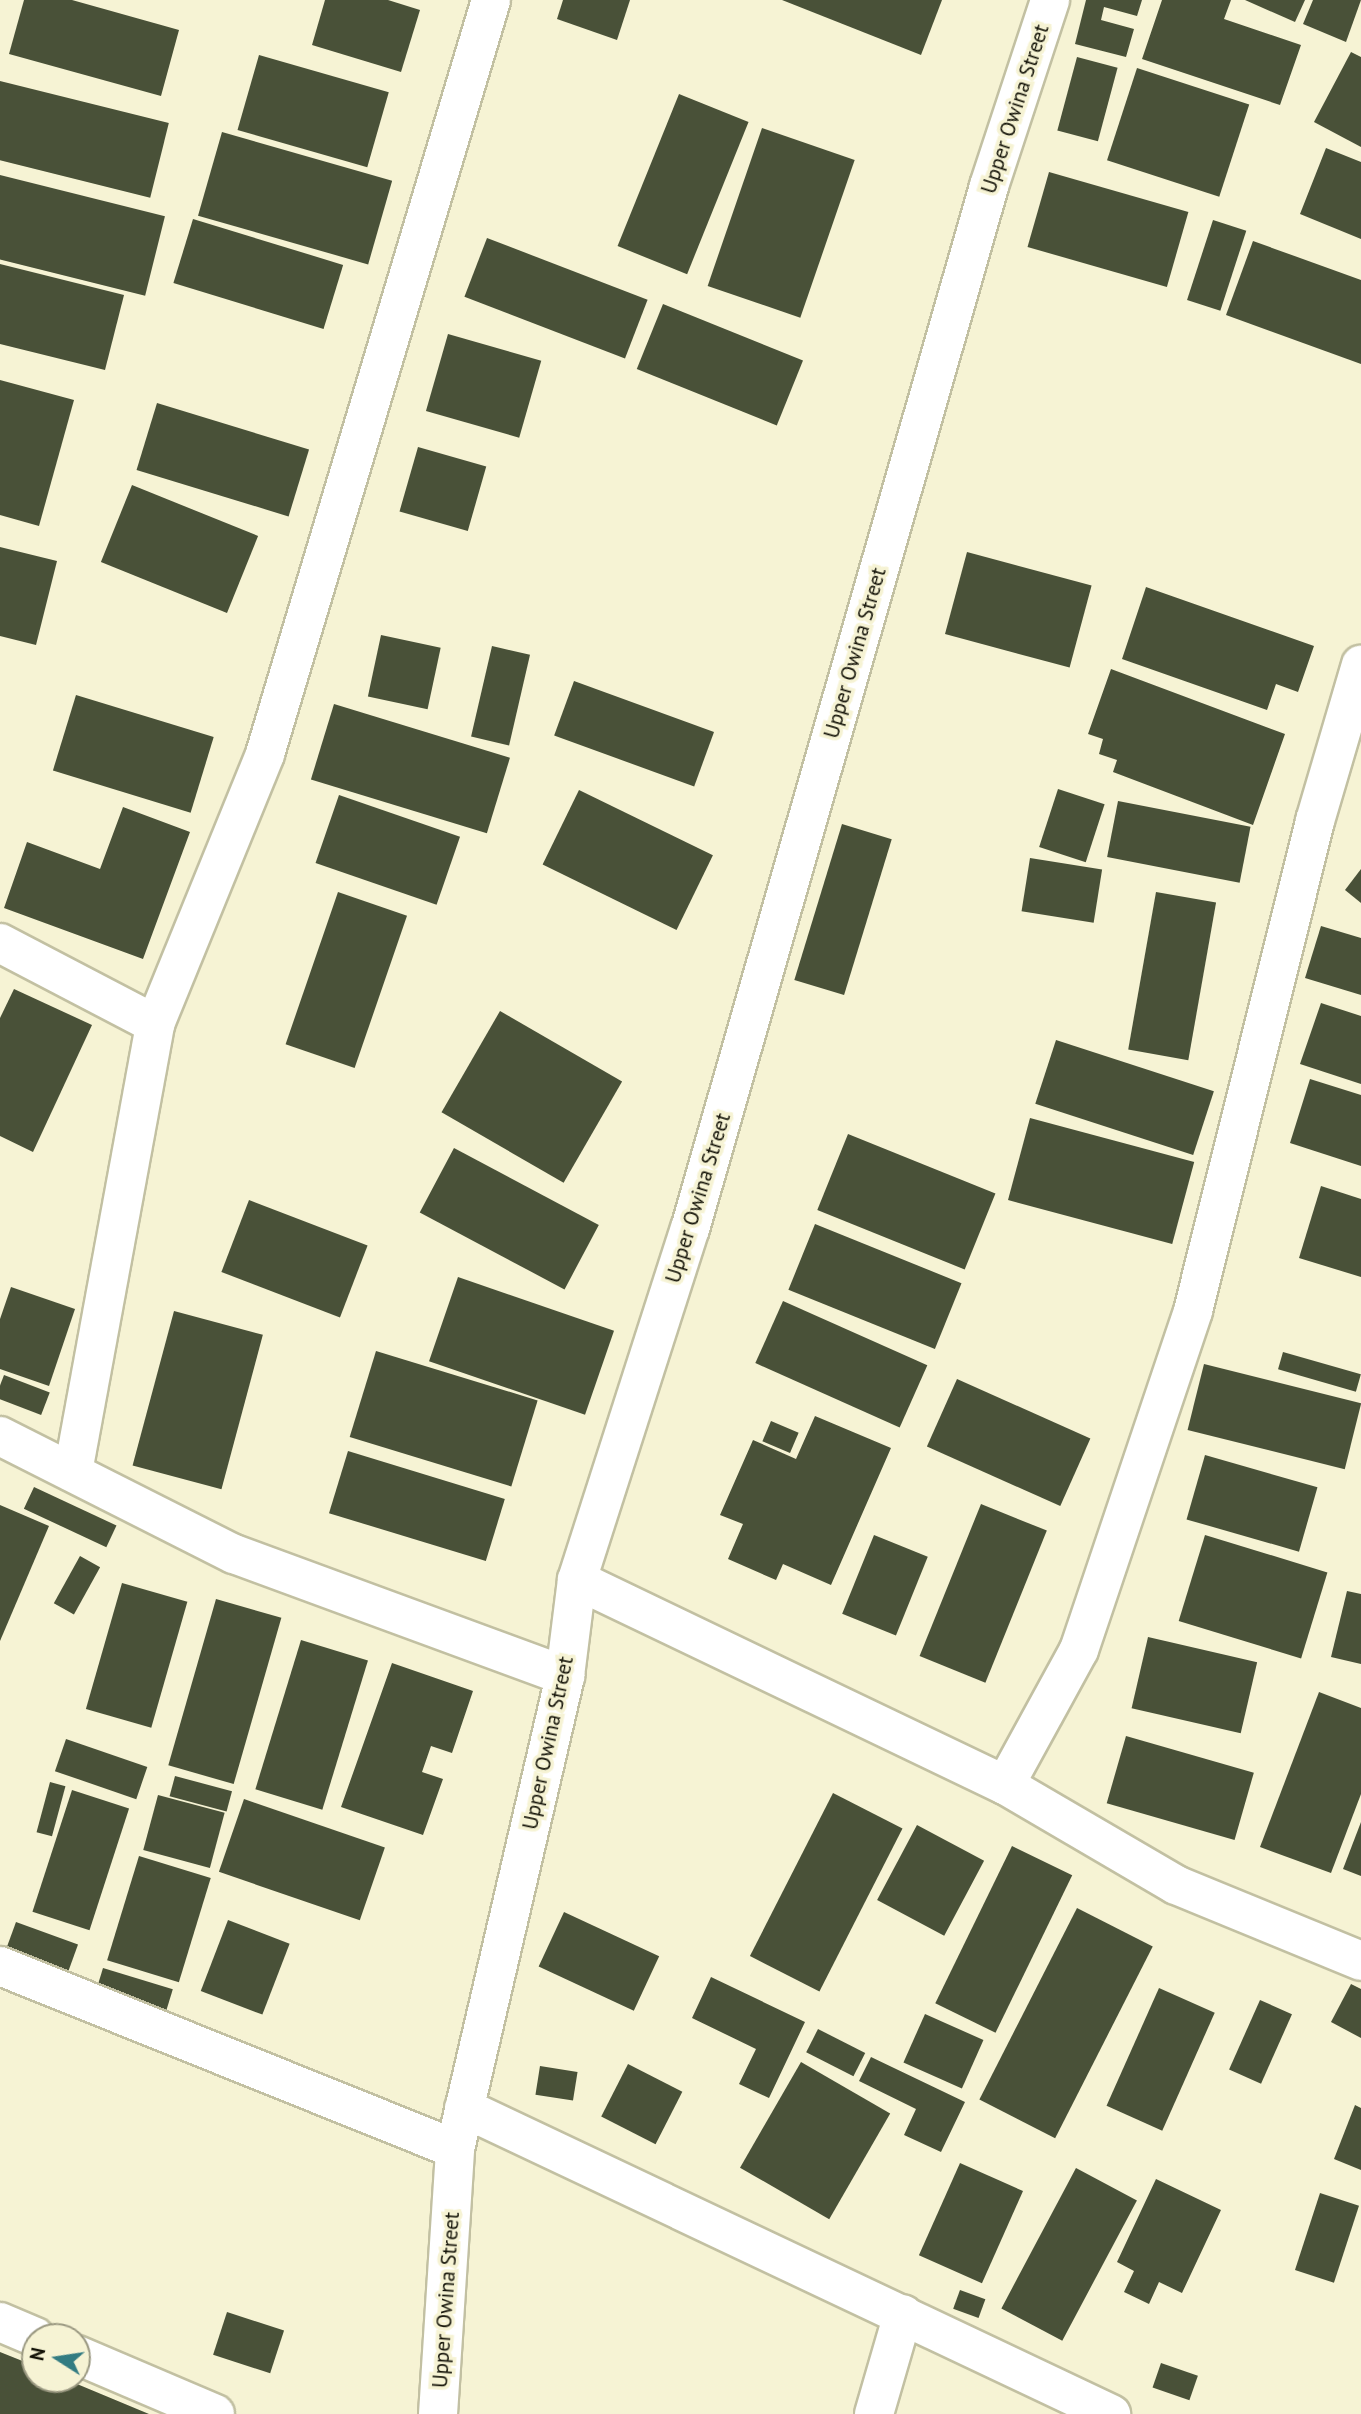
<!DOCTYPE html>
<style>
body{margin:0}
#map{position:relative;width:1361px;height:2414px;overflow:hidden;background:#f6f3d4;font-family:"PT Sans",sans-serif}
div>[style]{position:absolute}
.building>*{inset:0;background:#495138;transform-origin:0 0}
.roads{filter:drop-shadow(2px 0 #c2c0a2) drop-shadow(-2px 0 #c2c0a2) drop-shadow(0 2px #c2c0a2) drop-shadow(0 -2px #c2c0a2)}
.street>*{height:38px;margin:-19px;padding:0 19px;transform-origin:19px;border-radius:19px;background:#fff}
span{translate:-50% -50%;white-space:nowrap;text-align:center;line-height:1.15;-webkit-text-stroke:7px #f6f3d4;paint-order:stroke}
.street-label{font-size:21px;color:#131207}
.north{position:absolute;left:21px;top:2323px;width:70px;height:70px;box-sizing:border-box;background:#f6f3d4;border:2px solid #9b9982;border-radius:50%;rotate:282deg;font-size:19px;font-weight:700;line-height:28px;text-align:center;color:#131207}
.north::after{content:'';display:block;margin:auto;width:24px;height:32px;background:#337c82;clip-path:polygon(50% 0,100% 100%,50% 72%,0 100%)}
</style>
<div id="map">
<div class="building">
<i style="clip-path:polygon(24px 0,72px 0,179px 30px,161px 96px,9px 54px)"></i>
<i style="clip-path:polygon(325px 0,388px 0,420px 10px,401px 72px,312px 45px)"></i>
<i style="clip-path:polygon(563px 0,630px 0,617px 40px,557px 19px)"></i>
<i style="clip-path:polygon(782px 0,942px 0,921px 55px)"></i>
<i style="clip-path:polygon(1086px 0,1142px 0,1137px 16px,1104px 7px,1101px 20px,1134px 29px,1126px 57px,1075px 44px)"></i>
<i style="clip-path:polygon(1162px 0,1231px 0,1224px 19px,1301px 45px,1280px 105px,1142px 59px)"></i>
<i style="clip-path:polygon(1245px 0,1305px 0,1295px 22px)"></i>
<i style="clip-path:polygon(1313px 0,1361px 0,1346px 42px,1303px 24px)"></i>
<i style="clip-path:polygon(1351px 52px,1361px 57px,1361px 147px,1314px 122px)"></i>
<i style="left:259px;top:55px;width:135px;height:78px;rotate:16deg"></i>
<i style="left:1077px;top:57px;width:42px;height:76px;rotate:15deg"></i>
<i style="left:1137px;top:68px;width:118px;height:97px;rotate:18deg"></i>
<i style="left:0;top:81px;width:174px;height:77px;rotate:14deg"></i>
<i style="left:679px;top:94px;width:75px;height:164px;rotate:22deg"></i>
<i style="left:762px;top:128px;width:98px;height:167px;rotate:19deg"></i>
<i style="left:222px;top:132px;width:177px;height:87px;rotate:16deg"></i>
<i style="clip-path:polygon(1326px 148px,1361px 162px,1361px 239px,1300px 214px)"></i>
<i style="left:1049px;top:172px;width:145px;height:78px;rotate:16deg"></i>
<i style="left:0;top:175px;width:170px;height:82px;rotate:14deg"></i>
<i style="left:193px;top:219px;width:157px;height:67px;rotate:17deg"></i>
<i style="left:1213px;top:220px;width:35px;height:84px;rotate:18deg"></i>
<i style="left:487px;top:238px;width:172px;height:63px;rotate:21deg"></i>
<i style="clip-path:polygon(1253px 241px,1361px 280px,1361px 364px,1226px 315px)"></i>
<i style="clip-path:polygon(0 264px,124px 295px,105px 370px,0 344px)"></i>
<i style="left:663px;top:304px;width:151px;height:70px;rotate:22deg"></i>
<i style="left:448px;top:334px;width:97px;height:80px;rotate:16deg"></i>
<i style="clip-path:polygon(0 380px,74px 400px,39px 526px,0 515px)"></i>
<i style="left:157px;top:403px;width:159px;height:70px;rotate:17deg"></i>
<i style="left:418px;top:447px;width:71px;height:67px;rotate:16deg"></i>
<i style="left:132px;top:485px;width:136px;height:83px;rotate:22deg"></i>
<i style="clip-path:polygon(0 547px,57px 561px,36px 645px,0 636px)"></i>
<i style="left:967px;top:552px;width:129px;height:85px;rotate:15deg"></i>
<i style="clip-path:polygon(1146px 587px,1314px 646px,1298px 692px,1276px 684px,1267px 710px,1122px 659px)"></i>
<i style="left:381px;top:635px;width:61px;height:63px;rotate:12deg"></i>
<i style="left:492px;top:646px;width:39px;height:93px;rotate:13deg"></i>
<i style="clip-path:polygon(1111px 669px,1285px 734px,1253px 825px,1113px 772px,1117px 760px,1099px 754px,1103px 739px,1088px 734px)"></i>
<i style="left:574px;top:681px;width:149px;height:58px;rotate:20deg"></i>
<i style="left:76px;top:695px;width:144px;height:79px;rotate:17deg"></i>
<i style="left:334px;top:704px;width:184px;height:79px;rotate:17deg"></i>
<i style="left:1058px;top:789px;width:49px;height:61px;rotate:18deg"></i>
<i style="left:579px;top:790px;width:149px;height:83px;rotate:26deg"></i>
<i style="left:339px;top:795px;width:128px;height:72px;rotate:19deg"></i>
<i style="left:1118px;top:801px;width:135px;height:57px;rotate:11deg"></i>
<i style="clip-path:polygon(123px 807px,190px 832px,143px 959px,4px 908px,27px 842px,100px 869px)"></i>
<i style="left:842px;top:824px;width:52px;height:163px;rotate:17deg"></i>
<i style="left:1030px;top:858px;width:73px;height:54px;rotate:9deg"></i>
<i style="clip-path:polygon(1361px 869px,1361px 903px,1345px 890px)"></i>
<i style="left:338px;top:892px;width:73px;height:161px;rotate:19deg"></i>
<i style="left:1156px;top:892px;width:61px;height:160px;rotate:10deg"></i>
<i style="clip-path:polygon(1321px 926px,1361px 938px,1361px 995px,1305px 978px)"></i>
<i style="clip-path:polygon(14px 989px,92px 1025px,33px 1152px,0 1136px,0 1018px)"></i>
<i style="clip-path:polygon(1321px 1003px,1361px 1016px,1361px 1084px,1300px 1064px)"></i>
<i style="left:500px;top:1011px;width:141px;height:117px;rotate:30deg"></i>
<i style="left:1056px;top:1040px;width:166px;height:67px;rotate:18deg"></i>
<i style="clip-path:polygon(1310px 1079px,1361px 1095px,1361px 1166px,1290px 1143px)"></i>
<i style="left:1030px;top:1118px;width:170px;height:85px;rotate:15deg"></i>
<i style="left:848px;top:1134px;width:159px;height:82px;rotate:22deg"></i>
<i style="left:454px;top:1148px;width:164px;height:73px;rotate:28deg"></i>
<i style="clip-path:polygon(1321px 1186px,1361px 1199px,1361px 1277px,1299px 1258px)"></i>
<i style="left:249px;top:1200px;width:127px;height:77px;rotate:21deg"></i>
<i style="left:815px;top:1224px;width:158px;height:71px;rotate:22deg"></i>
<i style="left:458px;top:1277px;width:165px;height:89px;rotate:19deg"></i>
<i style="clip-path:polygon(11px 1287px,75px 1309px,49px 1386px,0 1369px,0 1319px)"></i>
<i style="left:783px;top:1301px;width:158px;height:68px;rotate:24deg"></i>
<i style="left:174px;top:1311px;width:92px;height:160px;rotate:15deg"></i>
<i style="left:376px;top:1351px;width:169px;height:90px;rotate:17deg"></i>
<i style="left:1283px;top:1352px;width:81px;height:18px;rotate:16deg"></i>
<i style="left:1204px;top:1364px;width:162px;height:68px;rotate:14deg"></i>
<i style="left:4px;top:1375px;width:49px;height:24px;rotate:21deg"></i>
<i style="left:957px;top:1379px;width:146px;height:74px;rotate:24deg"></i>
<i style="clip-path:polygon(815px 1416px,891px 1448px,831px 1585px,783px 1564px,776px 1580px,728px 1559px,743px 1524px,720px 1515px,753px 1440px,796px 1459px)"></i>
<i style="left:771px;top:1421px;width:30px;height:22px;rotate:23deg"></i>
<i style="left:348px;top:1451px;width:164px;height:65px;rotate:17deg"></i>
<i style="left:1205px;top:1455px;width:117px;height:67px;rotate:16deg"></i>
<i style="left:34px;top:1487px;width:91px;height:24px;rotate:25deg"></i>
<i style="left:981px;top:1504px;width:71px;height:164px;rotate:22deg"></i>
<i style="clip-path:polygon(0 1505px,49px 1526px,0 1641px)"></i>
<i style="left:874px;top:1535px;width:58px;height:85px;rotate:22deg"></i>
<i style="left:1205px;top:1535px;width:128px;height:90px;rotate:17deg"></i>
<i style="left:80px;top:1556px;width:23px;height:54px;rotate:29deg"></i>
<i style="left:122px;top:1583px;width:68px;height:131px;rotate:16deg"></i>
<i style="clip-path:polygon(1347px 1591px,1361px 1594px,1361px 1664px,1331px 1657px)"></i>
<i style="left:216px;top:1599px;width:68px;height:173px;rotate:16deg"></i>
<i style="left:1148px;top:1637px;width:112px;height:73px;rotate:13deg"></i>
<i style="left:301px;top:1640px;width:70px;height:156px;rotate:17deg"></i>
<i style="clip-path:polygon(392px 1663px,473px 1691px,452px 1753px,431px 1746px,422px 1772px,443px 1779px,423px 1835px,341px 1807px)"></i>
<i style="clip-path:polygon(1319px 1692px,1361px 1708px,1361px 1794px,1331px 1873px,1260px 1847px)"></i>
<i style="left:1126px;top:1736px;width:133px;height:70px;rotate:16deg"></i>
<i style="left:66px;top:1739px;width:86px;height:34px;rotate:19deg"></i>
<i style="left:175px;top:1776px;width:59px;height:21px;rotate:15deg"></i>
<i style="left:50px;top:1782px;width:16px;height:52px;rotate:15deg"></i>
<i style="left:72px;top:1790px;width:60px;height:128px;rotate:18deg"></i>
<i style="left:833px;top:1793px;width:78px;height:183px;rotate:27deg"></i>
<i style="left:158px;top:1795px;width:69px;height:57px;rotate:15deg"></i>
<i style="left:244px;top:1799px;width:149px;height:77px;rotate:19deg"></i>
<i style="clip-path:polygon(1361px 1822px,1361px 1876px,1343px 1869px)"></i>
<i style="left:917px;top:1825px;width:76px;height:85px;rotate:28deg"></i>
<i style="left:1012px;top:1846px;width:67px;height:175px;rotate:26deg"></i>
<i style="left:139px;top:1856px;width:75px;height:109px;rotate:17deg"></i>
<i style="left:1077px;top:1908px;width:85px;height:215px;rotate:27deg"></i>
<i style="left:564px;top:1912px;width:105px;height:60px;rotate:25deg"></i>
<i style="left:228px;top:1920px;width:66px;height:76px;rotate:21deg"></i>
<i style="left:16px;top:1922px;width:66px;height:32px;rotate:20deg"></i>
<i style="left:103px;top:1968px;width:73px;height:29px;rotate:17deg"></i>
<i style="clip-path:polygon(711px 1977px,805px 2022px,769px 2098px,739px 2084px,756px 2049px,692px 2018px)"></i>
<i style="clip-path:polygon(1351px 1984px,1361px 1989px,1361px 2038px,1331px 2022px)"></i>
<i style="left:1159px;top:1988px;width:61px;height:129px;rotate:24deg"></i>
<i style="left:1260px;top:2000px;width:35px;height:76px;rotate:24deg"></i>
<i style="left:925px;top:2014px;width:64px;height:53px;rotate:24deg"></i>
<i style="left:818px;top:2029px;width:53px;height:26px;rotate:27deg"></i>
<i style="clip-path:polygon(871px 2057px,965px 2102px,941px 2152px,904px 2135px,916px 2109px,859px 2081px)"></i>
<i style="left:801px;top:2062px;width:103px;height:122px;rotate:30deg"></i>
<i style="left:628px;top:2064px;width:61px;height:59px;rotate:27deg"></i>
<i style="left:540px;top:2066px;width:38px;height:29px;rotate:9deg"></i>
<i style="clip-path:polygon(1355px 2105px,1361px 2108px,1361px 2170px,1334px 2159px)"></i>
<i style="left:960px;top:2163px;width:69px;height:101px;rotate:24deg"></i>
<i style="left:1076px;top:2168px;width:69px;height:159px;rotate:28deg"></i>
<i style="clip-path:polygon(1156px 2179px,1221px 2210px,1182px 2293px,1159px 2282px,1149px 2304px,1124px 2292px,1134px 2271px,1117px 2262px)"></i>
<i style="left:1320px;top:2193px;width:41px;height:81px;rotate:18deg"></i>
<i style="left:960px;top:2290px;width:27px;height:20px;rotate:20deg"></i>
<i style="left:227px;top:2312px;width:60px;height:45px;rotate:18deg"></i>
<i style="clip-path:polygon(0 2352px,35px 2366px,35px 2379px,65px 2379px,149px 2414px,0 2414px)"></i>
<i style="left:1161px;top:2363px;width:39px;height:26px;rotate:19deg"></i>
</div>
<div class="roads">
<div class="street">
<i style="left:0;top:943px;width:175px;rotate:27.6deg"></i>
<i style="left:0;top:1436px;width:262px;rotate:26.8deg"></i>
<i style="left:234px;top:1554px;width:353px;rotate:20.2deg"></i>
<i style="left:73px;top:1472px;width:455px;rotate:-79.6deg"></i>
<i style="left:155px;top:1024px;width:292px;rotate:-67.8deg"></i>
<i style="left:265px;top:754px;width:787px;rotate:-73.31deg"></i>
<i style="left:577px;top:1580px;width:475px;rotate:25.6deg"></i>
<i style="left:1005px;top:1785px;width:154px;rotate:-61.3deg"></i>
<i style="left:1079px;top:1650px;width:358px;rotate:-71.4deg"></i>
<i style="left:1193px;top:1311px;width:505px;rotate:-76.02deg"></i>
<i style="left:1315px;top:821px;width:163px;rotate:-73.6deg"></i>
<i style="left:1005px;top:1785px;width:198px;rotate:30.3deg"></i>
<i style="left:1176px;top:1885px;width:200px;rotate:22.3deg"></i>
<i style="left:0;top:1966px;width:490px;rotate:21.9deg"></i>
<i style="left:464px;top:2108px;width:716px;rotate:25.31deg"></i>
<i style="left:0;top:2322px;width:38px;rotate:23deg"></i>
<i style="left:77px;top:2355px;width:150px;rotate:23.1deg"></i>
<i style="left:438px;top:2414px;width:266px;rotate:-86.3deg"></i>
<i style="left:455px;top:2149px;width:486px;rotate:-76.9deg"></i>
<i style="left:565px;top:1676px;width:97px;rotate:-82.9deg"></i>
<i style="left:577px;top:1580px;width:369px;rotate:-72.2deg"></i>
<i style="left:690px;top:1229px;width:1085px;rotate:-74deg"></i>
<i style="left:989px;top:186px;width:196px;rotate:-71.8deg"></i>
<i style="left:874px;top:2414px;width:104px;rotate:-73.8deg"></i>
</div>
</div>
<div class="street-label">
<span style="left:1015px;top:109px;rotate:-72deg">Upper Owina Street</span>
<span style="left:855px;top:653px;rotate:-74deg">Upper Owina Street</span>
<span style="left:698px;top:1198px;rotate:-73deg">Upper Owina Street</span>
<span style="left:548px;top:1743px;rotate:-78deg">Upper Owina Street</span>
<span style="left:446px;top:2300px;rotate:-86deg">Upper Owina Street</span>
</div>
<div class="north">N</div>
</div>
